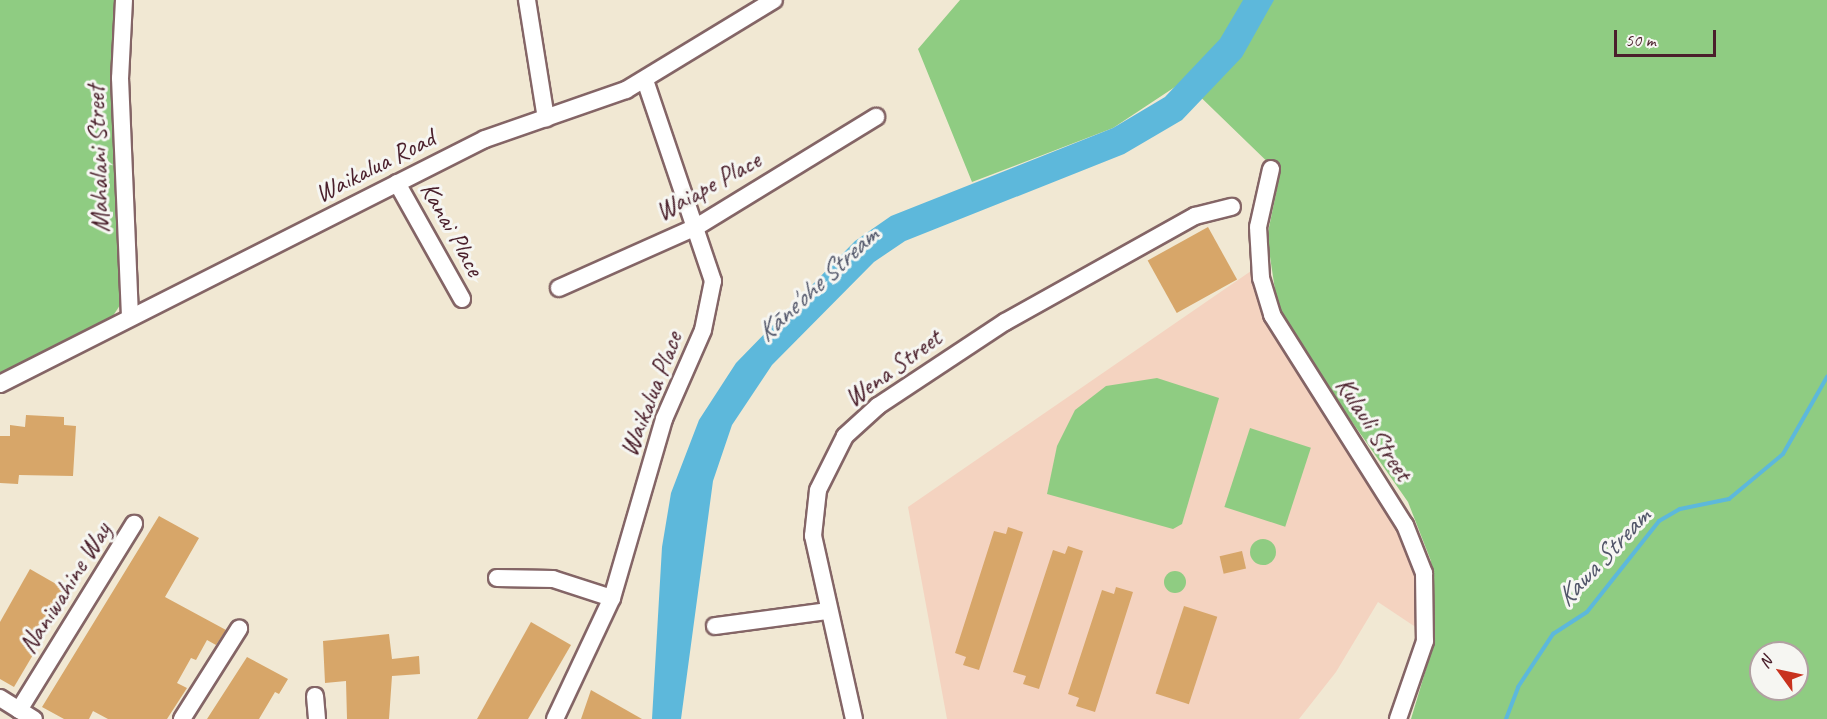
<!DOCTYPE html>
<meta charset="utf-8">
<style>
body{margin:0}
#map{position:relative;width:1827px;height:719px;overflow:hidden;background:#f1e8d3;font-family:Caveat,sans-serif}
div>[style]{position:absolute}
.built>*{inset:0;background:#f4d3c0}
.green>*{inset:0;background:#8fcc82;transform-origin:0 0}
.round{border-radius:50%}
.water>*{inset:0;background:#5db8db}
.stream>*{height:4px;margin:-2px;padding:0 2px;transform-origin:2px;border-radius:2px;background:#5db8db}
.building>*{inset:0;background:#d7a669;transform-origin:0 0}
.roads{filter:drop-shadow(2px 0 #846566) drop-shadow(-2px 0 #846566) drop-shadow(0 2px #846566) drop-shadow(0 -2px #846566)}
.street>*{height:16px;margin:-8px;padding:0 8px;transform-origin:8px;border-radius:8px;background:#fff}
span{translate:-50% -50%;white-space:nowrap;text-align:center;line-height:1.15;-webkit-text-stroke:6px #f6f6f2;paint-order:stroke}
.street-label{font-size:26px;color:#4a1f2b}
.water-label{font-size:27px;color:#515569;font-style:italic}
.north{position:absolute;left:1749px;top:641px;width:60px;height:60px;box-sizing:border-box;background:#f6f6f2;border:2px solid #b1a0a2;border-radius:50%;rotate:303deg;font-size:16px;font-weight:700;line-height:24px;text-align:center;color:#4a1f2b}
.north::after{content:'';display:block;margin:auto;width:21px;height:27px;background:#c8321e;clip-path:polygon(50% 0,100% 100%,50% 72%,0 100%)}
.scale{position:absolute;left:1614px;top:30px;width:102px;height:27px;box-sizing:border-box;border:3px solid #4a1f2b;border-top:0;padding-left:8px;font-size:18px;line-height:21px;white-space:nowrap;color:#4a1f2b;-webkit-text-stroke:4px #f6f6f2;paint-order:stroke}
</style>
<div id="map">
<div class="built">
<i style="clip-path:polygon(1251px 271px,1275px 339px,1396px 522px,1417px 579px,1417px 628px,1378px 602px,1336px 672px,1299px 719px,947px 719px,908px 507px)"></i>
</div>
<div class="green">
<i style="clip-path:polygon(0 0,117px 0,122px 302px,111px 319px,0 378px)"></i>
<i style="clip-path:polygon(evenodd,960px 0,1827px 0,1827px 719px,1411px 719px,1435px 639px,1431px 561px,1408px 502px,1290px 333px,1277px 303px,1267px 237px,1280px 174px,1184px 81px,1113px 128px,972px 182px,918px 49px,960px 0,1761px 653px,1797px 653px,1797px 689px,1761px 689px,1761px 653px)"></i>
<i style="clip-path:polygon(1157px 378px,1219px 398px,1182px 524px,1173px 529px,1047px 494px,1057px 446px,1075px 410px,1106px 386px)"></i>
<i style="left:1250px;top:428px;width:64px;height:83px;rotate:18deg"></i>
<i class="round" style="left:1250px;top:539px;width:26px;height:26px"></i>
<i class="round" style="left:1164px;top:571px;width:22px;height:22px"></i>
</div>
<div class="water">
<i style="clip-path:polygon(1243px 0,1274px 0,1242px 57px,1182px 120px,1124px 154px,905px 241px,874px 262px,772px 365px,732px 425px,713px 481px,681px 719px,652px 719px,662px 547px,671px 493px,699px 420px,736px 363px,855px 241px,891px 216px,1113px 128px,1165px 97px,1220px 39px)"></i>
</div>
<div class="stream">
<i style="left:1506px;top:719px;width:34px;rotate:-69deg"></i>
<i style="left:1518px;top:687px;width:64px;rotate:-56.6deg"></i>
<i style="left:1553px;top:634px;width:40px;rotate:-32.9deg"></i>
<i style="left:1587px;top:612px;width:116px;rotate:-51.6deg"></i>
<i style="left:1659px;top:521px;width:24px;rotate:-30deg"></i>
<i style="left:1680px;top:509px;width:50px;rotate:-11.5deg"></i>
<i style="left:1729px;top:499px;width:70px;rotate:-39.8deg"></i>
<i style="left:1783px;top:454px;width:89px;rotate:-60.3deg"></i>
</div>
<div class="building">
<i style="left:1208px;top:227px;width:60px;height:69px;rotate:61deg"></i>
<i style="clip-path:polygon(26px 415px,64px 417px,64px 425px,76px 426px,73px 476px,19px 475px,18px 484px,0 483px,0 436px,10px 436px,10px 425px,25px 427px)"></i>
<i style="clip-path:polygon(159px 516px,199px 538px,165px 597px,226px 630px,216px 645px,207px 640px,196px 660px,191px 658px,177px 683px,187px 688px,167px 719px,108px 719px,93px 711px,89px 719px,64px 719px,42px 707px)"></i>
<i style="clip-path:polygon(1008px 527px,1023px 532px,979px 670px,963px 665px,966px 657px,955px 653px,994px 531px,1006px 534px)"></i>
<i style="clip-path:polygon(1068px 546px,1083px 551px,1039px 689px,1023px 684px,1026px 676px,1013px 672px,1053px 550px,1065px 554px)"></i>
<i style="left:1242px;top:551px;width:18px;height:23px;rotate:77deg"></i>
<i style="clip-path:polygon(30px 569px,70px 592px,14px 687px,0 679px,0 622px)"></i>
<i style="clip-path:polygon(1116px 587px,1133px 592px,1095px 712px,1076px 706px,1079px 698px,1068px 694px,1102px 590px,1114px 594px)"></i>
<i style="left:1184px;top:606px;width:35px;height:92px;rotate:18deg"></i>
<i style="clip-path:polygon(531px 622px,571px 645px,528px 719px,477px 719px)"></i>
<i style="clip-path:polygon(389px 634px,392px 659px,419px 656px,420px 674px,392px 676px,389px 719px,347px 719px,346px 681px,325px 683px,323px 641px)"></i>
<i style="clip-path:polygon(247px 657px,288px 679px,279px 694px,275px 692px,259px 719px,207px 719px)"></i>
<i style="clip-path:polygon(591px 690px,642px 719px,581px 719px)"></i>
</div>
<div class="roads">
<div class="street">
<i style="left:124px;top:0;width:78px;rotate:92.9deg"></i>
<i style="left:120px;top:78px;width:238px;rotate:87.6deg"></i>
<i style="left:527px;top:0;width:120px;rotate:80.9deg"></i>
<i style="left:1271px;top:169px;width:59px;rotate:102.6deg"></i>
<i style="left:1258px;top:227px;width:51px;rotate:86.6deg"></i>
<i style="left:1261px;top:278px;width:39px;rotate:73deg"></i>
<i style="left:1272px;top:315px;width:249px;rotate:57.7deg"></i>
<i style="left:1405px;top:525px;width:52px;rotate:68.4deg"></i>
<i style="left:1424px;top:573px;width:68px;rotate:89.2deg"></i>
<i style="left:1425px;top:641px;width:83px;rotate:109.1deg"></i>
<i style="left:397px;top:183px;width:133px;rotate:60.7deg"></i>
<i style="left:559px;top:288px;width:152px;rotate:-24deg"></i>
<i style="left:698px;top:226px;width:209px;rotate:-31.5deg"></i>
<i style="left:0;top:384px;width:543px;rotate:-26.8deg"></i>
<i style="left:485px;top:139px;width:149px;rotate:-19.2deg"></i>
<i style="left:626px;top:90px;width:173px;rotate:-31.3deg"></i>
<i style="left:497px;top:578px;width:56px;rotate:1deg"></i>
<i style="left:553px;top:579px;width:62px;rotate:17.9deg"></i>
<i style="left:715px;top:626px;width:114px;rotate:-7.6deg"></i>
<i style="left:315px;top:696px;width:23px;rotate:85deg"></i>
<i style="left:0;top:698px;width:40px;rotate:32deg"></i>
<i style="left:19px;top:710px;width:219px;rotate:-58.3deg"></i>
<i style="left:182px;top:719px;width:107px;rotate:-57.7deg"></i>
<i style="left:555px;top:719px;width:134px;rotate:-64.8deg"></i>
<i style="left:612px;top:598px;width:186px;rotate:-73.8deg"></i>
<i style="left:664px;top:419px;width:97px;rotate:-66.3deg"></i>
<i style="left:703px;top:330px;width:50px;rotate:-78.5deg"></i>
<i style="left:713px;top:281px;width:212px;rotate:-108.7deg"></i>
<i style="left:854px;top:719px;width:188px;rotate:-102.6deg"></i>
<i style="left:813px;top:536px;width:46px;rotate:-83.8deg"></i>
<i style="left:818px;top:490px;width:60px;rotate:-63.4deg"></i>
<i style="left:845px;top:436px;width:45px;rotate:-42.3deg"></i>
<i style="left:878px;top:406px;width:152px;rotate:-33.5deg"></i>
<i style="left:1005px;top:322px;width:218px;rotate:-29.2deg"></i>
<i style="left:1195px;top:216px;width:38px;rotate:-14deg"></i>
</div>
</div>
<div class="street-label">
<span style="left:98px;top:159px;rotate:-92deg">Mahalani Street</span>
<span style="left:375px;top:166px;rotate:-27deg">Waikalua Road</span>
<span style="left:708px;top:186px;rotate:-29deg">Waiape Place</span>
<span style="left:452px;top:229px;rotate:61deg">Kanai Place</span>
<span style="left:893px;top:368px;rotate:-36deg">Wena Street</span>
<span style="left:651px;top:394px;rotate:-69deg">Waikalua Place</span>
<span style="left:1374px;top:429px;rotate:57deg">Kulauli Street</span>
<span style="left:65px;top:588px;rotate:-58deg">Naniwahine Way</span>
</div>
<div class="water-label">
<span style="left:817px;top:284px;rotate:-43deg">Kāne'ohe Stream</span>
<span style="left:1603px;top:557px;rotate:-47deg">Kawa Stream</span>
</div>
<div class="north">N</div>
<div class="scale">50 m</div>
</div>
